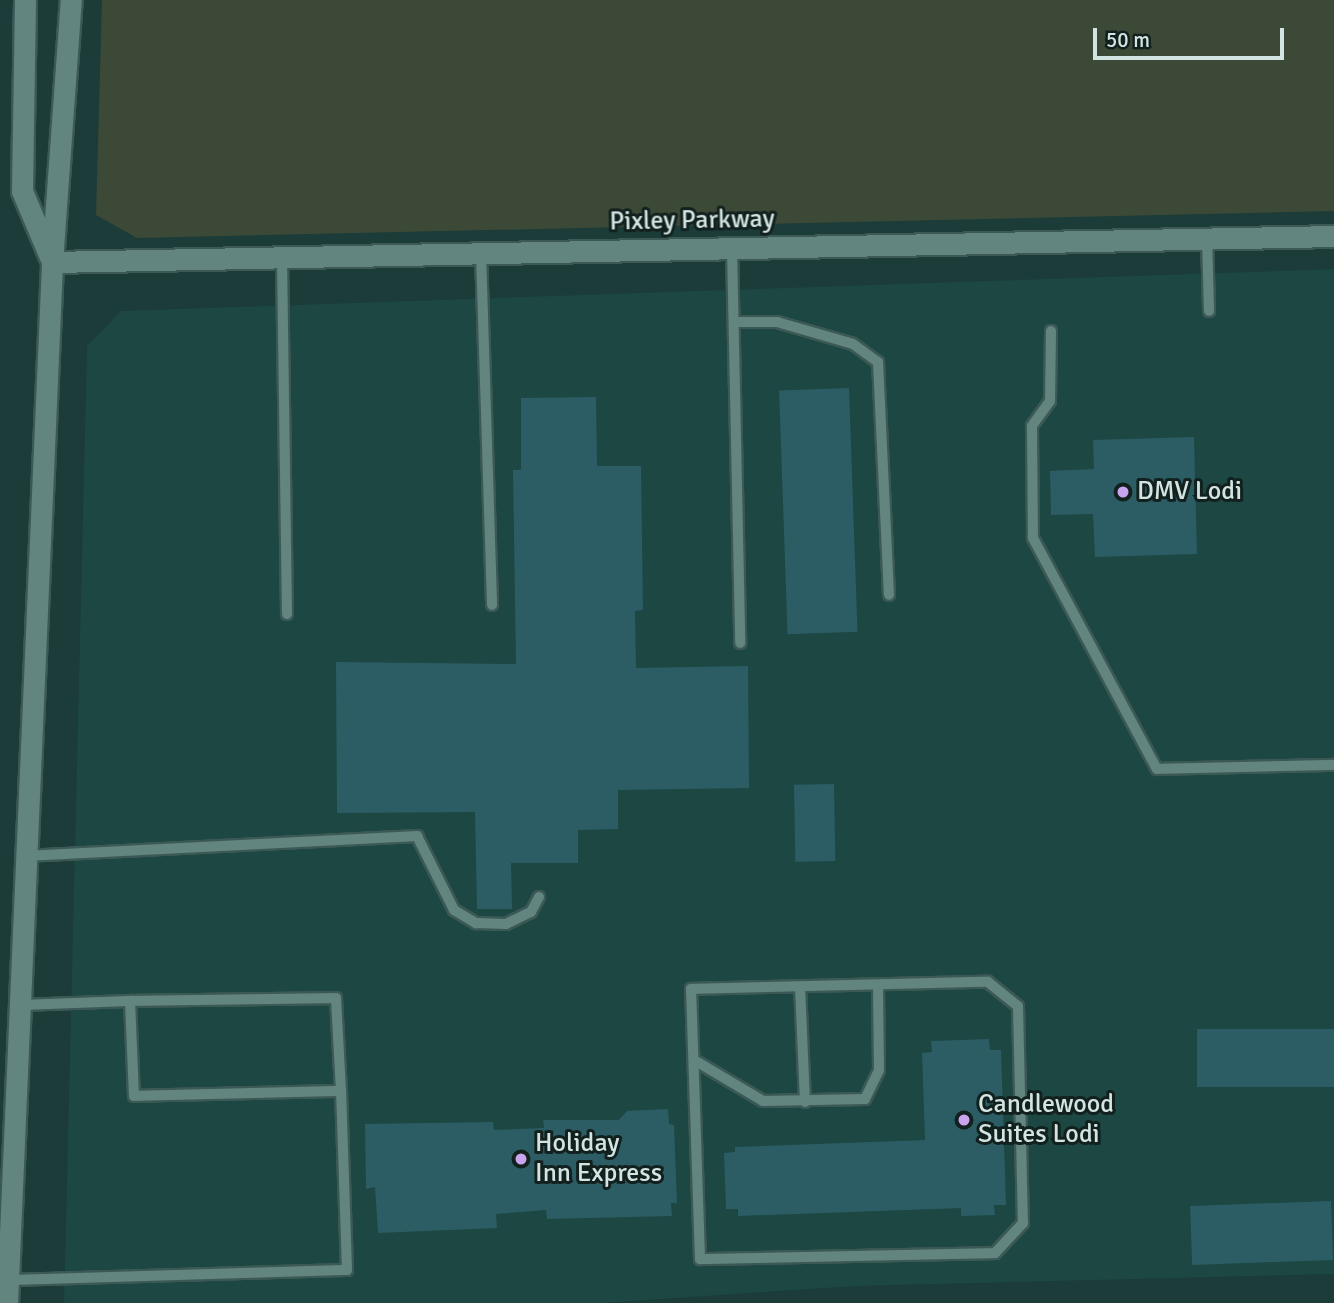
<!DOCTYPE html>
<style>
body{margin:0}
#map{position:relative;width:1334px;height:1303px;overflow:hidden;background:#1b3c38;font-family:Signika,sans-serif}
div>[style]{position:absolute}
.built>*{inset:0;background:#1c4742}
.green>*{inset:0;background:#3c4937}
.building>*{inset:0;background:#2c5d65;transform-origin:0 0}
.roads{filter:drop-shadow(2px 0 #3c5956) drop-shadow(-2px 0 #3c5956) drop-shadow(0 2px #3c5956) drop-shadow(0 -2px #3c5956)}
.service>*{height:10px;margin:-5px;padding:0 5px;transform-origin:5px;border-radius:5px;background:#638580}
.minor>*{height:21px;margin:-10.5px;padding:0 10.5px;transform-origin:10.5px;border-radius:10.5px;background:#638580}
.tertiary>*{height:21px;margin:-10.5px;padding:0 10.5px;transform-origin:10.5px;border-radius:10.5px;background:#638580}
.dots>*{width:19px;height:19px;translate:-50% -50%;box-sizing:border-box;border:4px solid #12201e;border-radius:50%}
span{translate:-50% -50%;white-space:nowrap;text-align:center;line-height:1.15;-webkit-text-stroke:6px #12201e;paint-order:stroke}
.street-label{font-size:26px;color:#d3e5e2}
.poi-label{font-size:26px;color:#d3e5e2}
.left{translate:0 -50%;text-align:left}
.scale{position:absolute;left:1093px;top:28px;width:191px;height:32px;box-sizing:border-box;border:4px solid #d3e5e2;border-top:0;padding-left:9px;font-size:21px;line-height:24px;white-space:nowrap;color:#d3e5e2;-webkit-text-stroke:5px #12201e;paint-order:stroke}
</style>
<div id="map">
<div class="built">
<i style="clip-path:polygon(1334px 269px,1334px 1274px,855px 1286px,602px 1303px,64px 1303px,87px 346px,121px 311px)"></i>
</div>
<div class="green">
<i style="clip-path:polygon(102px 0,1334px 0,1334px 211px,137px 238px,96px 215px)"></i>
</div>
<div class="building">
<i style="left:849px;top:388px;width:244px;height:70px;rotate:88deg"></i>
<i style="clip-path:polygon(596px 397px,597px 466px,641px 466px,643px 610px,635px 611px,636px 668px,748px 666px,749px 788px,618px 790px,618px 829px,578px 830px,578px 863px,511px 863px,512px 909px,477px 909px,475px 812px,337px 813px,336px 662px,516px 664px,513px 470px,521px 470px,521px 398px)"></i>
<i style="clip-path:polygon(1194px 437px,1197px 554px,1095px 557px,1093px 514px,1051px 515px,1050px 471px,1094px 469px,1093px 440px)"></i>
<i style="left:834px;top:784px;width:77px;height:40px;rotate:89deg"></i>
<i style="left:1334px;top:1029px;width:58px;height:137px;rotate:90deg"></i>
<i style="clip-path:polygon(989px 1039px,990px 1050px,1001px 1050px,1006px 1205px,994px 1205px,995px 1215px,961px 1216px,961px 1208px,738px 1216px,738px 1209px,726px 1209px,724px 1153px,735px 1152px,735px 1147px,925px 1140px,922px 1053px,932px 1052px,931px 1041px)"></i>
<i style="clip-path:polygon(668px 1109px,669px 1124px,674px 1125px,677px 1203px,671px 1203px,672px 1216px,547px 1219px,546px 1210px,496px 1214px,497px 1228px,378px 1233px,375px 1187px,366px 1189px,365px 1124px,493px 1122px,494px 1130px,544px 1128px,543px 1120px,619px 1120px,627px 1111px)"></i>
<i style="left:1331px;top:1201px;width:59px;height:141px;rotate:88deg"></i>
</div>
<div class="roads">
<div class="service">
<i style="left:1207px;top:238px;width:73px;rotate:88.4deg"></i>
<i style="left:732px;top:248px;width:395px;rotate:88.8deg"></i>
<i style="left:481px;top:253px;width:352px;rotate:88.2deg"></i>
<i style="left:282px;top:257px;width:357px;rotate:89.2deg"></i>
<i style="left:734px;top:322px;width:43px"></i>
<i style="left:777px;top:322px;width:79px;rotate:16.1deg"></i>
<i style="left:853px;top:344px;width:31px;rotate:36deg"></i>
<i style="left:878px;top:362px;width:233px;rotate:87.3deg"></i>
<i style="left:1051px;top:331px;width:70px;rotate:90.8deg"></i>
<i style="left:1050px;top:401px;width:31px;rotate:126deg"></i>
<i style="left:1032px;top:426px;width:112px;rotate:89.5deg"></i>
<i style="left:1033px;top:538px;width:262px;rotate:61.8deg"></i>
<i style="left:1157px;top:769px;width:177px;rotate:-1.3deg"></i>
<i style="left:25px;top:856px;width:393px;rotate:-2.9deg"></i>
<i style="left:417px;top:836px;width:83px;rotate:63.4deg"></i>
<i style="left:454px;top:910px;width:26px;rotate:31deg"></i>
<i style="left:476px;top:923px;width:30px;rotate:2deg"></i>
<i style="left:506px;top:924px;width:28px;rotate:-26deg"></i>
<i style="left:531px;top:912px;width:17px;rotate:-62deg"></i>
<i style="left:988px;top:982px;width:38px;rotate:39deg"></i>
<i style="left:1018px;top:1006px;width:217px;rotate:88.7deg"></i>
<i style="left:1023px;top:1223px;width:41px;rotate:133deg"></i>
<i style="left:995px;top:1253px;width:295px;rotate:178.8deg"></i>
<i style="left:700px;top:1259px;width:270px;rotate:-91.9deg"></i>
<i style="left:691px;top:989px;width:297px;rotate:-1.4deg"></i>
<i style="left:800px;top:987px;width:115px;rotate:87.5deg"></i>
<i style="left:20px;top:1005px;width:110px;rotate:-2.1deg"></i>
<i style="left:694px;top:1060px;width:80px;rotate:30.7deg"></i>
<i style="left:763px;top:1101px;width:102px;rotate:-1.1deg"></i>
<i style="left:865px;top:1099px;width:32px;rotate:-64deg"></i>
<i style="left:879px;top:1070px;width:85px;rotate:-90.7deg"></i>
<i style="left:8px;top:1280px;width:339px;rotate:-1.7deg"></i>
<i style="left:347px;top:1270px;width:179px;rotate:-91.9deg"></i>
<i style="left:341px;top:1091px;width:93px;rotate:-93.1deg"></i>
<i style="left:336px;top:998px;width:206px;rotate:179.2deg"></i>
<i style="left:130px;top:1001px;width:95px;rotate:87.6deg"></i>
<i style="left:134px;top:1096px;width:207px;rotate:-1.4deg"></i>
</div>
<div class="minor">
<i style="left:52px;top:262px;width:1282px;rotate:-1.16deg"></i>
</div>
<div class="tertiary">
<i style="left:25px;top:0;width:191px;rotate:90.9deg"></i>
<i style="left:22px;top:191px;width:72px;rotate:67deg"></i>
<i style="left:7px;top:1303px;width:1042px;rotate:-87.52deg"></i>
<i style="left:52px;top:262px;width:263px;rotate:-85.9deg"></i>
</div>
</div>
<div class="dots">
<i style="left:1123px;top:492px;background:#c8a5ee"></i>
<i style="left:964px;top:1120px;background:#c8a5ee"></i>
<i style="left:521px;top:1159px;background:#c8a5ee"></i>
</div>
<div class="street-label">
<span style="left:692px;top:221px;rotate:-1deg">Pixley Parkway</span>
</div>
<div class="poi-label">
<span class="left" style="left:1137px;top:492px">DMV Lodi</span>
<span class="left" style="left:978px;top:1120px">Candlewood<br>Suites Lodi</span>
<span class="left" style="left:535px;top:1159px">Holiday<br>Inn Express</span>
</div>
<div class="scale">50 m</div>
</div>
